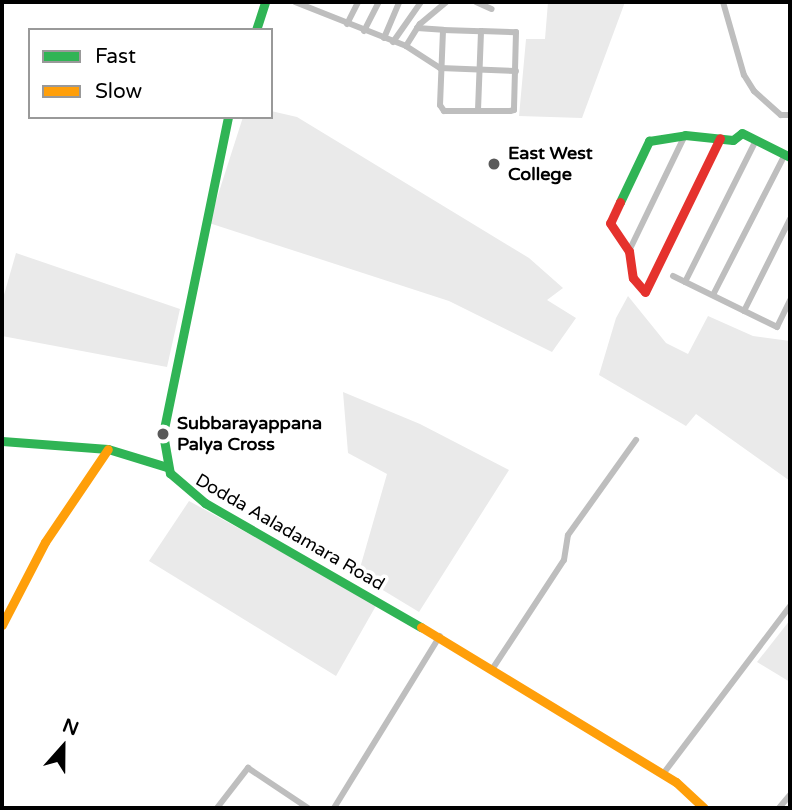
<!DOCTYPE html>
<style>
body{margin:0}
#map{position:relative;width:792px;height:810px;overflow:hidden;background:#fff;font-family:"Varela Round",sans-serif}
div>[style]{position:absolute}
.green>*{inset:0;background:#eaeaea}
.street>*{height:6px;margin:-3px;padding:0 3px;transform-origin:3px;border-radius:3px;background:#bebebe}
.fast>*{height:9px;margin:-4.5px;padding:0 4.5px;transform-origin:4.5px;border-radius:4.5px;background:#30b455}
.slow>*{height:9px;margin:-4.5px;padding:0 4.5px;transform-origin:4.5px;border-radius:4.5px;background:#ff9f0a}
.jam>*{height:9px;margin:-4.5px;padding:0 4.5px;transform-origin:4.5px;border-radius:4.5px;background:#e5322d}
.dots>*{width:19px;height:19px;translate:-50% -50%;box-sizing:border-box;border:4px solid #fff;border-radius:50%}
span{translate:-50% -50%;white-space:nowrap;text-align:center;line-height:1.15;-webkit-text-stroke:7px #fff;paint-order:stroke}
.poi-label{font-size:18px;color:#000;font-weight:700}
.left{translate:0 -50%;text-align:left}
.street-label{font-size:18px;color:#000}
.frame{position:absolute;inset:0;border:4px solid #000;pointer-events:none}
.legend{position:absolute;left:28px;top:28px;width:245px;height:91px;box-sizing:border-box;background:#fff;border:2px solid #999;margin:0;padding:9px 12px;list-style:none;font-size:21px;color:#000}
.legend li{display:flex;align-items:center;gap:14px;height:35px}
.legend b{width:35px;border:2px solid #999}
.north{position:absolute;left:28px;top:712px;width:70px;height:70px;-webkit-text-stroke:5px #fff;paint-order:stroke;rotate:21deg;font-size:19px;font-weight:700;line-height:28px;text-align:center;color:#000}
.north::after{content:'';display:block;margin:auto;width:24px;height:32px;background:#000;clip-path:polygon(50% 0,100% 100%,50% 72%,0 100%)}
</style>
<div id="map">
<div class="green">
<i style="clip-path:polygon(548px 2px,625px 2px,582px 118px,519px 116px,526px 39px,545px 39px)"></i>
<i style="clip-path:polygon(271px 111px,297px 117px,529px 258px,563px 288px,547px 300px,576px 318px,552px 352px,449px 301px,209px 223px,243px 117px,271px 117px)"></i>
<i style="clip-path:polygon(16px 253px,180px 309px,167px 367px,2px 336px,2px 302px)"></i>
<i style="clip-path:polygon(628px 296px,666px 343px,688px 354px,708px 316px,753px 336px,790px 341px,790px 481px,696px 414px,686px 426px,599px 375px,616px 318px)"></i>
<i style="clip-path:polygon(343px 392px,420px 424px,509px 470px,419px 612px,358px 575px,387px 474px,348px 453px)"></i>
<i style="clip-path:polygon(189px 501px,377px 604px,336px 676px,149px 561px)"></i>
<i style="clip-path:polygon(790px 620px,790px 682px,757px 662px)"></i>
</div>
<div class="street">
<i style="left:295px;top:2px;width:119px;rotate:21.6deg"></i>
<i style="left:406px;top:46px;width:40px;rotate:32.9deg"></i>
<i style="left:440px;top:68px;width:76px;rotate:2.3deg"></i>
<i style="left:476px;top:2px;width:17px;rotate:24deg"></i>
<i style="left:723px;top:2px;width:76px;rotate:74deg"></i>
<i style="left:744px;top:75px;width:19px;rotate:58deg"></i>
<i style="left:754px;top:91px;width:36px;rotate:42deg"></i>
<i style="left:781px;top:115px;width:9px"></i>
<i style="left:347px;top:24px;width:25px;rotate:-63deg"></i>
<i style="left:417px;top:28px;width:26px;rotate:4deg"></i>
<i style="left:364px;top:31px;width:33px;rotate:-63deg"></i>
<i style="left:384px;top:38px;width:39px;rotate:-67deg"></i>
<i style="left:393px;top:42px;width:49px;rotate:-55deg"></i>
<i style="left:406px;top:46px;width:26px;rotate:-58deg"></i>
<i style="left:420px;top:24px;width:34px;rotate:-40deg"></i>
<i style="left:478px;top:110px;width:79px;rotate:-87.8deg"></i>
<i style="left:481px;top:31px;width:35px;rotate:2deg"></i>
<i style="left:516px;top:32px;width:78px;rotate:91.5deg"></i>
<i style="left:514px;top:110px;width:4px;rotate:166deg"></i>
<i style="left:510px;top:111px;width:66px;rotate:180deg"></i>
<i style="left:444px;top:111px;width:7px;rotate:-124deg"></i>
<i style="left:440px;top:105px;width:75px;rotate:-87.7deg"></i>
<i style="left:443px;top:30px;width:38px;rotate:2deg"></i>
<i style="left:629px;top:251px;width:129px;rotate:-64.2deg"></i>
<i style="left:673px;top:276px;width:116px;rotate:26.1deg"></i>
<i style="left:777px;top:327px;width:30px;rotate:-64deg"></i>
<i style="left:685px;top:282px;width:159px;rotate:-63.4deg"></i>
<i style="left:713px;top:295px;width:158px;rotate:-62.9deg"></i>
<i style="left:744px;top:311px;width:103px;rotate:-63.4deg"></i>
<i style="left:493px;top:668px;width:129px;rotate:-56.7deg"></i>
<i style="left:564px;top:560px;width:25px;rotate:-81deg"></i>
<i style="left:568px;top:535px;width:117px;rotate:-54.4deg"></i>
<i style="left:663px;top:774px;width:211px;rotate:-52.9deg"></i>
<i style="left:217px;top:808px;width:51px;rotate:-52.2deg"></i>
<i style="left:248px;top:768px;width:72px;rotate:33.7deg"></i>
<i style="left:334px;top:808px;width:202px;rotate:-58.4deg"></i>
<i style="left:779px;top:808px;width:17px;rotate:-50deg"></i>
</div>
<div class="fast">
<i style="left:256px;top:30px;width:29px;rotate:-72deg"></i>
<i style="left:228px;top:117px;width:324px;rotate:101.6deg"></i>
<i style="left:163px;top:434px;width:40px;rotate:80deg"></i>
<i style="left:170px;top:473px;width:46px;rotate:40.6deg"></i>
<i style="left:205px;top:503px;width:249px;rotate:29.9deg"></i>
<i style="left:620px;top:202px;width:68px;rotate:-64.6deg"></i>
<i style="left:649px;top:141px;width:36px;rotate:-9deg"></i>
<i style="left:685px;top:135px;width:48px;rotate:5.9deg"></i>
<i style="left:733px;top:140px;width:11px;rotate:-38deg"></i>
<i style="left:742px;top:133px;width:54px;rotate:26.6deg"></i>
<i style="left:2px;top:441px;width:106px;rotate:4.3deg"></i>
<i style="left:108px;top:449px;width:62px;rotate:17deg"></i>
</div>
<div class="slow">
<i style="left:2px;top:625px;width:93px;rotate:-62.6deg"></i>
<i style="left:45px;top:542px;width:112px;rotate:-55.9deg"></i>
<i style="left:421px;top:627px;width:298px;rotate:31.3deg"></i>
<i style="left:676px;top:782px;width:38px;rotate:43deg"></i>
</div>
<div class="jam">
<i style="left:620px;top:202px;width:23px;rotate:115deg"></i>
<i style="left:610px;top:223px;width:34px;rotate:56deg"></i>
<i style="left:629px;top:251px;width:27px;rotate:82deg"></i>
<i style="left:633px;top:278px;width:18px;rotate:49deg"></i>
<i style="left:645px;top:292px;width:171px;rotate:-64deg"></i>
</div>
<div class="dots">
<i style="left:494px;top:164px;background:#595959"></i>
<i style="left:163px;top:434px;background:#595959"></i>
</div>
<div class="poi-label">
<span class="left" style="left:508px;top:164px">East West<br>College</span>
<span class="left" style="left:177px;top:434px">Subbarayappana<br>Palya Cross</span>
</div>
<div class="street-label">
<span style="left:290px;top:532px;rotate:30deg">Dodda Aaladamara Road</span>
</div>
<div class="frame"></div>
<ul class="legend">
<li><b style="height:9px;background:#30b455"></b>Fast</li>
<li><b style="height:9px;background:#ff9f0a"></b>Slow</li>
</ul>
<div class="north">N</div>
</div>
